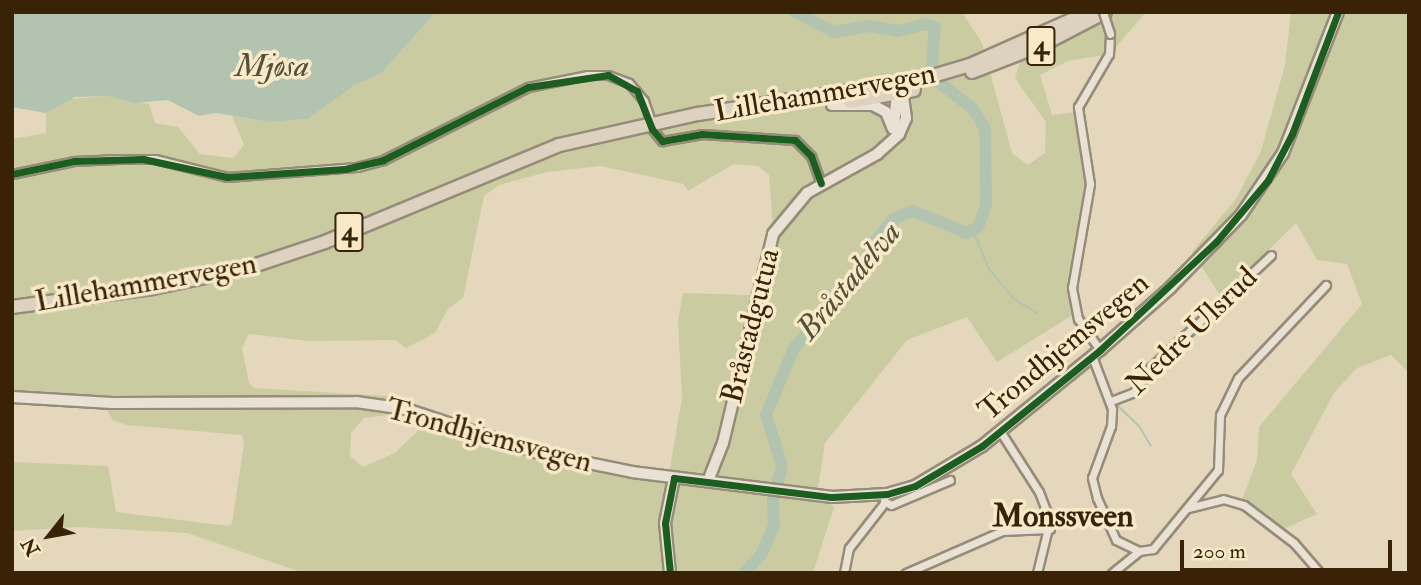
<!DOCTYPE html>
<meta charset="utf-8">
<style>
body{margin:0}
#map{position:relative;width:1421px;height:585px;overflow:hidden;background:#e4d7bc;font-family:"IM FELL Double Pica",serif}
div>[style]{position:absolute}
.green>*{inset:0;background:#cbcba2}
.water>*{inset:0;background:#b2c4b0}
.stream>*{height:2px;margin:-1px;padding:0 1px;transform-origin:1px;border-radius:1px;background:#b2c4b0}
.river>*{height:12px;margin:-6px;padding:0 6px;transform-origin:6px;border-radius:6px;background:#b2c4b0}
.roads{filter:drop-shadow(2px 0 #968c79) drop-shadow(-2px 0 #968c79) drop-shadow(0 2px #968c79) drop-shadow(0 -2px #968c79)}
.street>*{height:7px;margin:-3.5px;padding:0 3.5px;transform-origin:3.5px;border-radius:3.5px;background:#e8e1d4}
.secondary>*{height:10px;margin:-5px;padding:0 5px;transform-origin:5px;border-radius:5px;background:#e8e1d4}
.highway>*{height:12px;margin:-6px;padding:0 6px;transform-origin:6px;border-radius:6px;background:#dcd2bf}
.bridges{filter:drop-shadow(2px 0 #968c79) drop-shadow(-2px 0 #968c79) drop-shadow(0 2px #968c79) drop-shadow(0 -2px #968c79)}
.street-bridge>*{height:7px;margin:-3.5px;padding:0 3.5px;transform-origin:3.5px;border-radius:3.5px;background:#e8e1d4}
.cycleway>*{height:7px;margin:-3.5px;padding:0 3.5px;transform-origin:3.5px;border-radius:3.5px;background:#1b5e20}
span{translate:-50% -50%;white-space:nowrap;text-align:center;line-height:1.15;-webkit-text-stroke:7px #f8e9c9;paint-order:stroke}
.shield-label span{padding:2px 5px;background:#f8e9c9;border:2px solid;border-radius:5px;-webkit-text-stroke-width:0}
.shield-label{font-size:28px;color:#392206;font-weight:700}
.street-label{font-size:30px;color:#392206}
.water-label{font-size:32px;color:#575038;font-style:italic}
.neighbourhood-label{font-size:32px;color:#392206;font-weight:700}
.frame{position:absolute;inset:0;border:14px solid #392206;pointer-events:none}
.north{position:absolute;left:14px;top:501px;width:70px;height:70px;-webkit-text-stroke:5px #f8e9c9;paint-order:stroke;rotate:239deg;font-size:19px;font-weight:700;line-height:28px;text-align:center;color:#392206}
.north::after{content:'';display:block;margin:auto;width:24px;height:32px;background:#392206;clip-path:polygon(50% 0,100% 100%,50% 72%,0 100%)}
.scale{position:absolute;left:1180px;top:540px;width:212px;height:32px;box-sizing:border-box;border:4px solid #392206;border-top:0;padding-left:9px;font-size:21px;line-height:24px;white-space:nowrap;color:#392206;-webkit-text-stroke:5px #f8e9c9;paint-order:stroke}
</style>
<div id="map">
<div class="green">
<i style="clip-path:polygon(evenodd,436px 12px,962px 12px,982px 43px,1012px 153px,1028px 165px,1045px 153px,1046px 122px,1015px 78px,1023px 53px,1096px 12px,1146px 12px,1110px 54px,1068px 61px,1040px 75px,1052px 115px,1078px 112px,1090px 176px,1069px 288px,1076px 313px,997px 362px,967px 317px,907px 340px,825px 443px,817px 494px,834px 507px,813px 573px,304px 573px,187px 533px,77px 527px,12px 531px,12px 462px,108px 466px,116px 512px,228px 526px,232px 524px,244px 443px,242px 435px,127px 425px,113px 420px,105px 407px,12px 394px,12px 139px,46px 133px,46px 113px,68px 99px,107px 96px,149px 104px,155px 123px,178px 127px,200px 154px,233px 158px,244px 145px,232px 116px,269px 122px,308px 119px,355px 85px,382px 73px,436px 12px,734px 164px,758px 166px,769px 175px,773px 229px,749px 295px,683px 293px,678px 320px,682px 398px,669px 474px,541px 452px,430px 419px,395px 453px,363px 467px,350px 456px,351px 433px,364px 418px,389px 415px,388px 396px,254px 388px,249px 383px,242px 348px,249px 334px,308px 341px,396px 340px,406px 348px,435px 333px,448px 309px,463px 298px,484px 196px,499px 185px,547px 172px,601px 166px,684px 184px,688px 191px,734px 164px)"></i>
<i style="clip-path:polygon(1291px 12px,1409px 12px,1409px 373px,1391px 355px,1357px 368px,1334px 393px,1291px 474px,1317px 514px,1281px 530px,1241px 502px,1257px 460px,1259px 427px,1362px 304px,1347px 264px,1317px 260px,1296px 223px,1221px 297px,1192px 252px,1236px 199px,1261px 151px,1285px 65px)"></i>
</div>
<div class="water">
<i style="clip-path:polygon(12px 12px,436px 12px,382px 73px,355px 85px,308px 119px,269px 122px,216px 113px,199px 116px,168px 100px,135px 103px,107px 96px,75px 97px,46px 113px,12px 107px)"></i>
</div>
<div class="stream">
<i style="left:973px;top:231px;width:41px;rotate:67.2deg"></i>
<i style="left:989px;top:269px;width:38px;rotate:50deg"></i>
<i style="left:1013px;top:298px;width:28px;rotate:32deg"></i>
<i style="left:1117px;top:405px;width:30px;rotate:44deg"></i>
<i style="left:1139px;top:426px;width:23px;rotate:59deg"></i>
</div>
<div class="river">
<i style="left:744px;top:573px;width:25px;rotate:-47deg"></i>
<i style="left:761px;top:555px;width:32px;rotate:-66deg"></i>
<i style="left:774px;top:526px;width:28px;rotate:-92deg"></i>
<i style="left:773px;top:498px;width:33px;rotate:-74deg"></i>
<i style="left:782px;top:466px;width:53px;rotate:-107.4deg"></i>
<i style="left:766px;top:415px;width:73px;rotate:-67.3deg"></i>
<i style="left:794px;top:348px;width:81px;rotate:-47.5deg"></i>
<i style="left:849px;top:288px;width:50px;rotate:-61.4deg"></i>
<i style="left:873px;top:244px;width:32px;rotate:-51deg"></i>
<i style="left:893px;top:219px;width:22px;rotate:-22deg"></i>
<i style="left:913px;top:211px;width:58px;rotate:22.2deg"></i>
<i style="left:967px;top:233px;width:13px;rotate:-29deg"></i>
<i style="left:978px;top:227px;width:23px;rotate:-70deg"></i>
<i style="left:986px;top:205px;width:77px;rotate:-90.7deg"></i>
<i style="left:985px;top:128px;width:24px;rotate:-123deg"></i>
<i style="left:972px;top:108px;width:52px;rotate:-142deg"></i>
<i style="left:931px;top:76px;width:49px;rotate:-85.3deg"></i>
<i style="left:935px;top:27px;width:9px;rotate:-162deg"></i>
<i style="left:926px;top:24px;width:29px;rotate:166deg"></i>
<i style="left:898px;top:31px;width:29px;rotate:-170deg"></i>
<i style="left:869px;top:26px;width:36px;rotate:170deg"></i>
<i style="left:834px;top:32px;width:44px;rotate:-152.9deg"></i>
</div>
<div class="roads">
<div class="street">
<i style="left:652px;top:129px;width:16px;rotate:50deg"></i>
<i style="left:662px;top:141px;width:41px;rotate:-9.9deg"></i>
<i style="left:702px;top:134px;width:93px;rotate:3.7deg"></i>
<i style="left:795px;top:140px;width:23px;rotate:45deg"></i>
<i style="left:811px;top:156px;width:29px;rotate:70deg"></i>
<i style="left:12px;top:174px;width:63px;rotate:-11.8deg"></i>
<i style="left:74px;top:161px;width:44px;rotate:-2.6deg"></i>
<i style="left:118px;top:159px;width:37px"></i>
<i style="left:155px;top:159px;width:74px;rotate:14deg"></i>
<i style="left:227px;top:177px;width:130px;rotate:-4.4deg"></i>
<i style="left:357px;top:167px;width:27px;rotate:-15deg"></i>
<i style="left:383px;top:160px;width:162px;rotate:-26.7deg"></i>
<i style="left:528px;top:87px;width:61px;rotate:-11.3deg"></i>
<i style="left:588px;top:75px;width:20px"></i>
<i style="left:608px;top:75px;width:22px;rotate:21deg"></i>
<i style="left:629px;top:83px;width:23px;rotate:50deg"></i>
<i style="left:644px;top:101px;width:18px;rotate:71deg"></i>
<i style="left:1100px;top:350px;width:38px;rotate:-125deg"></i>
<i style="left:1078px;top:319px;width:32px;rotate:-101deg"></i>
<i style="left:1072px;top:288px;width:106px;rotate:-80.2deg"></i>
<i style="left:1090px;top:184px;width:78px;rotate:-98.9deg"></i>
<i style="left:1078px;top:107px;width:61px;rotate:-59.7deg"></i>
<i style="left:1109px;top:54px;width:20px;rotate:-87deg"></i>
<i style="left:1092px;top:356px;width:57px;rotate:69.3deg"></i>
<i style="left:1112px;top:409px;width:17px;rotate:93deg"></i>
<i style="left:1111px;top:426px;width:55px;rotate:110.1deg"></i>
<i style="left:1092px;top:478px;width:21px;rotate:76deg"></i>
<i style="left:1097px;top:498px;width:46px;rotate:65.7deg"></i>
<i style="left:1116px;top:540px;width:25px;rotate:26deg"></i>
<i style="left:1139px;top:551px;width:14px;rotate:-8deg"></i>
<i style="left:1153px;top:549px;width:102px;rotate:-50.6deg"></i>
<i style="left:1218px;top:470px;width:55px;rotate:-87.9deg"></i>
<i style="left:1220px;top:415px;width:41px;rotate:-64.1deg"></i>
<i style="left:1238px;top:378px;width:128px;rotate:-46.6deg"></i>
<i style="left:1111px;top:401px;width:25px;rotate:-21deg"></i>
<i style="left:1134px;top:392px;width:30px;rotate:-56deg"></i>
<i style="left:1151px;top:367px;width:164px;rotate:-43deg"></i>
<i style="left:1000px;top:431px;width:72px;rotate:57.4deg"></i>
<i style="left:1039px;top:492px;width:30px;rotate:69deg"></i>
<i style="left:1050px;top:520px;width:55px;rotate:103.8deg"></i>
<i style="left:884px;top:501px;width:8px;rotate:30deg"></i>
<i style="left:891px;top:505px;width:64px;rotate:-23deg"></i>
<i style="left:1188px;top:508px;width:36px;rotate:-14deg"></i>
<i style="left:1223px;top:499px;width:22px;rotate:16deg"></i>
<i style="left:1244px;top:505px;width:63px;rotate:37.2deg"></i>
<i style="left:1294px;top:543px;width:40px;rotate:49deg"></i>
<i style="left:844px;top:573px;width:25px;rotate:-79deg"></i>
<i style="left:849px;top:548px;width:58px;rotate:-52deg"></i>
<i style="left:906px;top:573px;width:105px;rotate:-23.6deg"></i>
<i style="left:1002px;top:531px;width:48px;rotate:-2.4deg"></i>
<i style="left:1112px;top:573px;width:35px;rotate:-39deg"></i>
</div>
<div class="secondary">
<i style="left:832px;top:105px;width:41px"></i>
<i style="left:873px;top:105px;width:15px;rotate:28deg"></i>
<i style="left:886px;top:112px;width:18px;rotate:68deg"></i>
<i style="left:894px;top:126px;width:37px;rotate:-85deg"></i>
<i style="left:12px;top:397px;width:100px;rotate:3.4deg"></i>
<i style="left:112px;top:403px;width:244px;rotate:-0.2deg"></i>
<i style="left:356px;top:402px;width:50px;rotate:8deg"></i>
<i style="left:406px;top:409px;width:140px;rotate:18.3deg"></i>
<i style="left:539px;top:453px;width:95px;rotate:11.5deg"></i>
<i style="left:632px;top:472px;width:202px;rotate:7.1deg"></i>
<i style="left:832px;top:497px;width:55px;rotate:-3.1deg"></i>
<i style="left:887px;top:494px;width:29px;rotate:-16deg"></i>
<i style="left:915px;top:486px;width:78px;rotate:-30.8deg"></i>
<i style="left:982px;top:446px;width:152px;rotate:-39.1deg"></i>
<i style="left:1100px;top:350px;width:94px;rotate:-41.5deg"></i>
<i style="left:1170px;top:288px;width:102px;rotate:-45.8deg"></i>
<i style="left:1241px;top:215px;width:75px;rotate:-55.9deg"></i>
<i style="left:1283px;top:153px;width:151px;rotate:-68.7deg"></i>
<i style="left:708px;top:481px;width:41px;rotate:-68.5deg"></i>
<i style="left:723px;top:443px;width:215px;rotate:-76.5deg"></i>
<i style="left:773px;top:234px;width:53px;rotate:-50.3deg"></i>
<i style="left:807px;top:193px;width:80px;rotate:-29.1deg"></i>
<i style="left:877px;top:154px;width:30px;rotate:-42deg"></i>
<i style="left:899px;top:134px;width:17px;rotate:-66deg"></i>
<i style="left:906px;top:118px;width:30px;rotate:-98deg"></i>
<i style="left:670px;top:573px;width:50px;rotate:-95.7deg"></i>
<i style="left:665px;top:523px;width:46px;rotate:-78.7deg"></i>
</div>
<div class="highway">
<i style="left:972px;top:72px;width:75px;rotate:-21.1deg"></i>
<i style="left:1042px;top:45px;width:71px;rotate:-27.6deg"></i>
<i style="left:850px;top:102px;width:65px;rotate:-10.6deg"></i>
<i style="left:12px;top:307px;width:142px;rotate:-7.7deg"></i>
<i style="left:153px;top:288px;width:93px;rotate:-11.8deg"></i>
<i style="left:244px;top:269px;width:85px;rotate:-18.4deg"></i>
<i style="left:325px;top:242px;width:253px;rotate:-22.5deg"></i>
<i style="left:559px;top:145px;width:142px;rotate:-12.6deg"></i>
<i style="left:698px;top:114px;width:220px;rotate:-8.6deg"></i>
<i style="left:916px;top:81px;width:56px;rotate:-16.5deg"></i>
<i style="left:970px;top:65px;width:130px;rotate:-24deg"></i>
</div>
</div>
<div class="bridges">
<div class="street-bridge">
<i style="left:1103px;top:12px;width:23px;rotate:72deg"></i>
</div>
</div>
<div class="cycleway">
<i style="left:12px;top:174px;width:63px;rotate:-11.8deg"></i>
<i style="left:74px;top:161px;width:69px;rotate:-1.7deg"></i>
<i style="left:143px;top:159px;width:86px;rotate:12.1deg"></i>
<i style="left:227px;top:177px;width:118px;rotate:-3.9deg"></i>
<i style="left:345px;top:169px;width:39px;rotate:-13deg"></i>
<i style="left:383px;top:160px;width:162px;rotate:-26.7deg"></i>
<i style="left:528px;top:87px;width:81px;rotate:-8.5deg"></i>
<i style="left:608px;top:75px;width:33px;rotate:29deg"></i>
<i style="left:637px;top:91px;width:41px;rotate:68.5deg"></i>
<i style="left:652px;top:129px;width:16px;rotate:50deg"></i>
<i style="left:662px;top:141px;width:41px;rotate:-9.9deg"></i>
<i style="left:702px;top:134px;width:93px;rotate:3.7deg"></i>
<i style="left:795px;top:140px;width:23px;rotate:45deg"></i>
<i style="left:811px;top:156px;width:29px;rotate:70deg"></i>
<i style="left:670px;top:573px;width:50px;rotate:-95.7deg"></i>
<i style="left:665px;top:523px;width:46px;rotate:-78.7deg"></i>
<i style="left:674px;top:478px;width:159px;rotate:6.9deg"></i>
<i style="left:832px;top:497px;width:55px;rotate:-3.1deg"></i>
<i style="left:887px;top:494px;width:29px;rotate:-16deg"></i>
<i style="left:915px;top:486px;width:78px;rotate:-30.8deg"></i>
<i style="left:982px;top:446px;width:152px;rotate:-39.1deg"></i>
<i style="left:1100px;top:350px;width:158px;rotate:-43deg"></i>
<i style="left:1216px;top:242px;width:81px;rotate:-50deg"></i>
<i style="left:1268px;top:180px;width:52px;rotate:-62.4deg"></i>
<i style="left:1292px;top:134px;width:130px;rotate:-69.3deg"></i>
</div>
<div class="shield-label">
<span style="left:1041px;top:46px">4</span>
<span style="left:349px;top:232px">4</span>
</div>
<div class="street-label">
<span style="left:825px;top:93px;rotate:-10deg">Lillehammervegen</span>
<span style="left:146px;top:283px;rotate:-10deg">Lillehammervegen</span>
<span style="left:751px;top:326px;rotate:-76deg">Bråstadgutua</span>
<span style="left:1192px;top:331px;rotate:-44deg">Nedre Ulsrud</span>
<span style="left:1064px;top:347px;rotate:-40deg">Trondhjemsvegen</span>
<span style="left:489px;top:436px;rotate:15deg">Trondhjemsvegen</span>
</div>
<div class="water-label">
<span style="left:272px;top:66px">Mjøsa</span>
<span style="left:849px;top:281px;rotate:-50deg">Bråstadelva</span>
</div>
<div class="neighbourhood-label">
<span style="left:1063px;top:516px">Monssveen</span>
</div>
<div class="frame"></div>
<div class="north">N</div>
<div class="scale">200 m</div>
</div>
